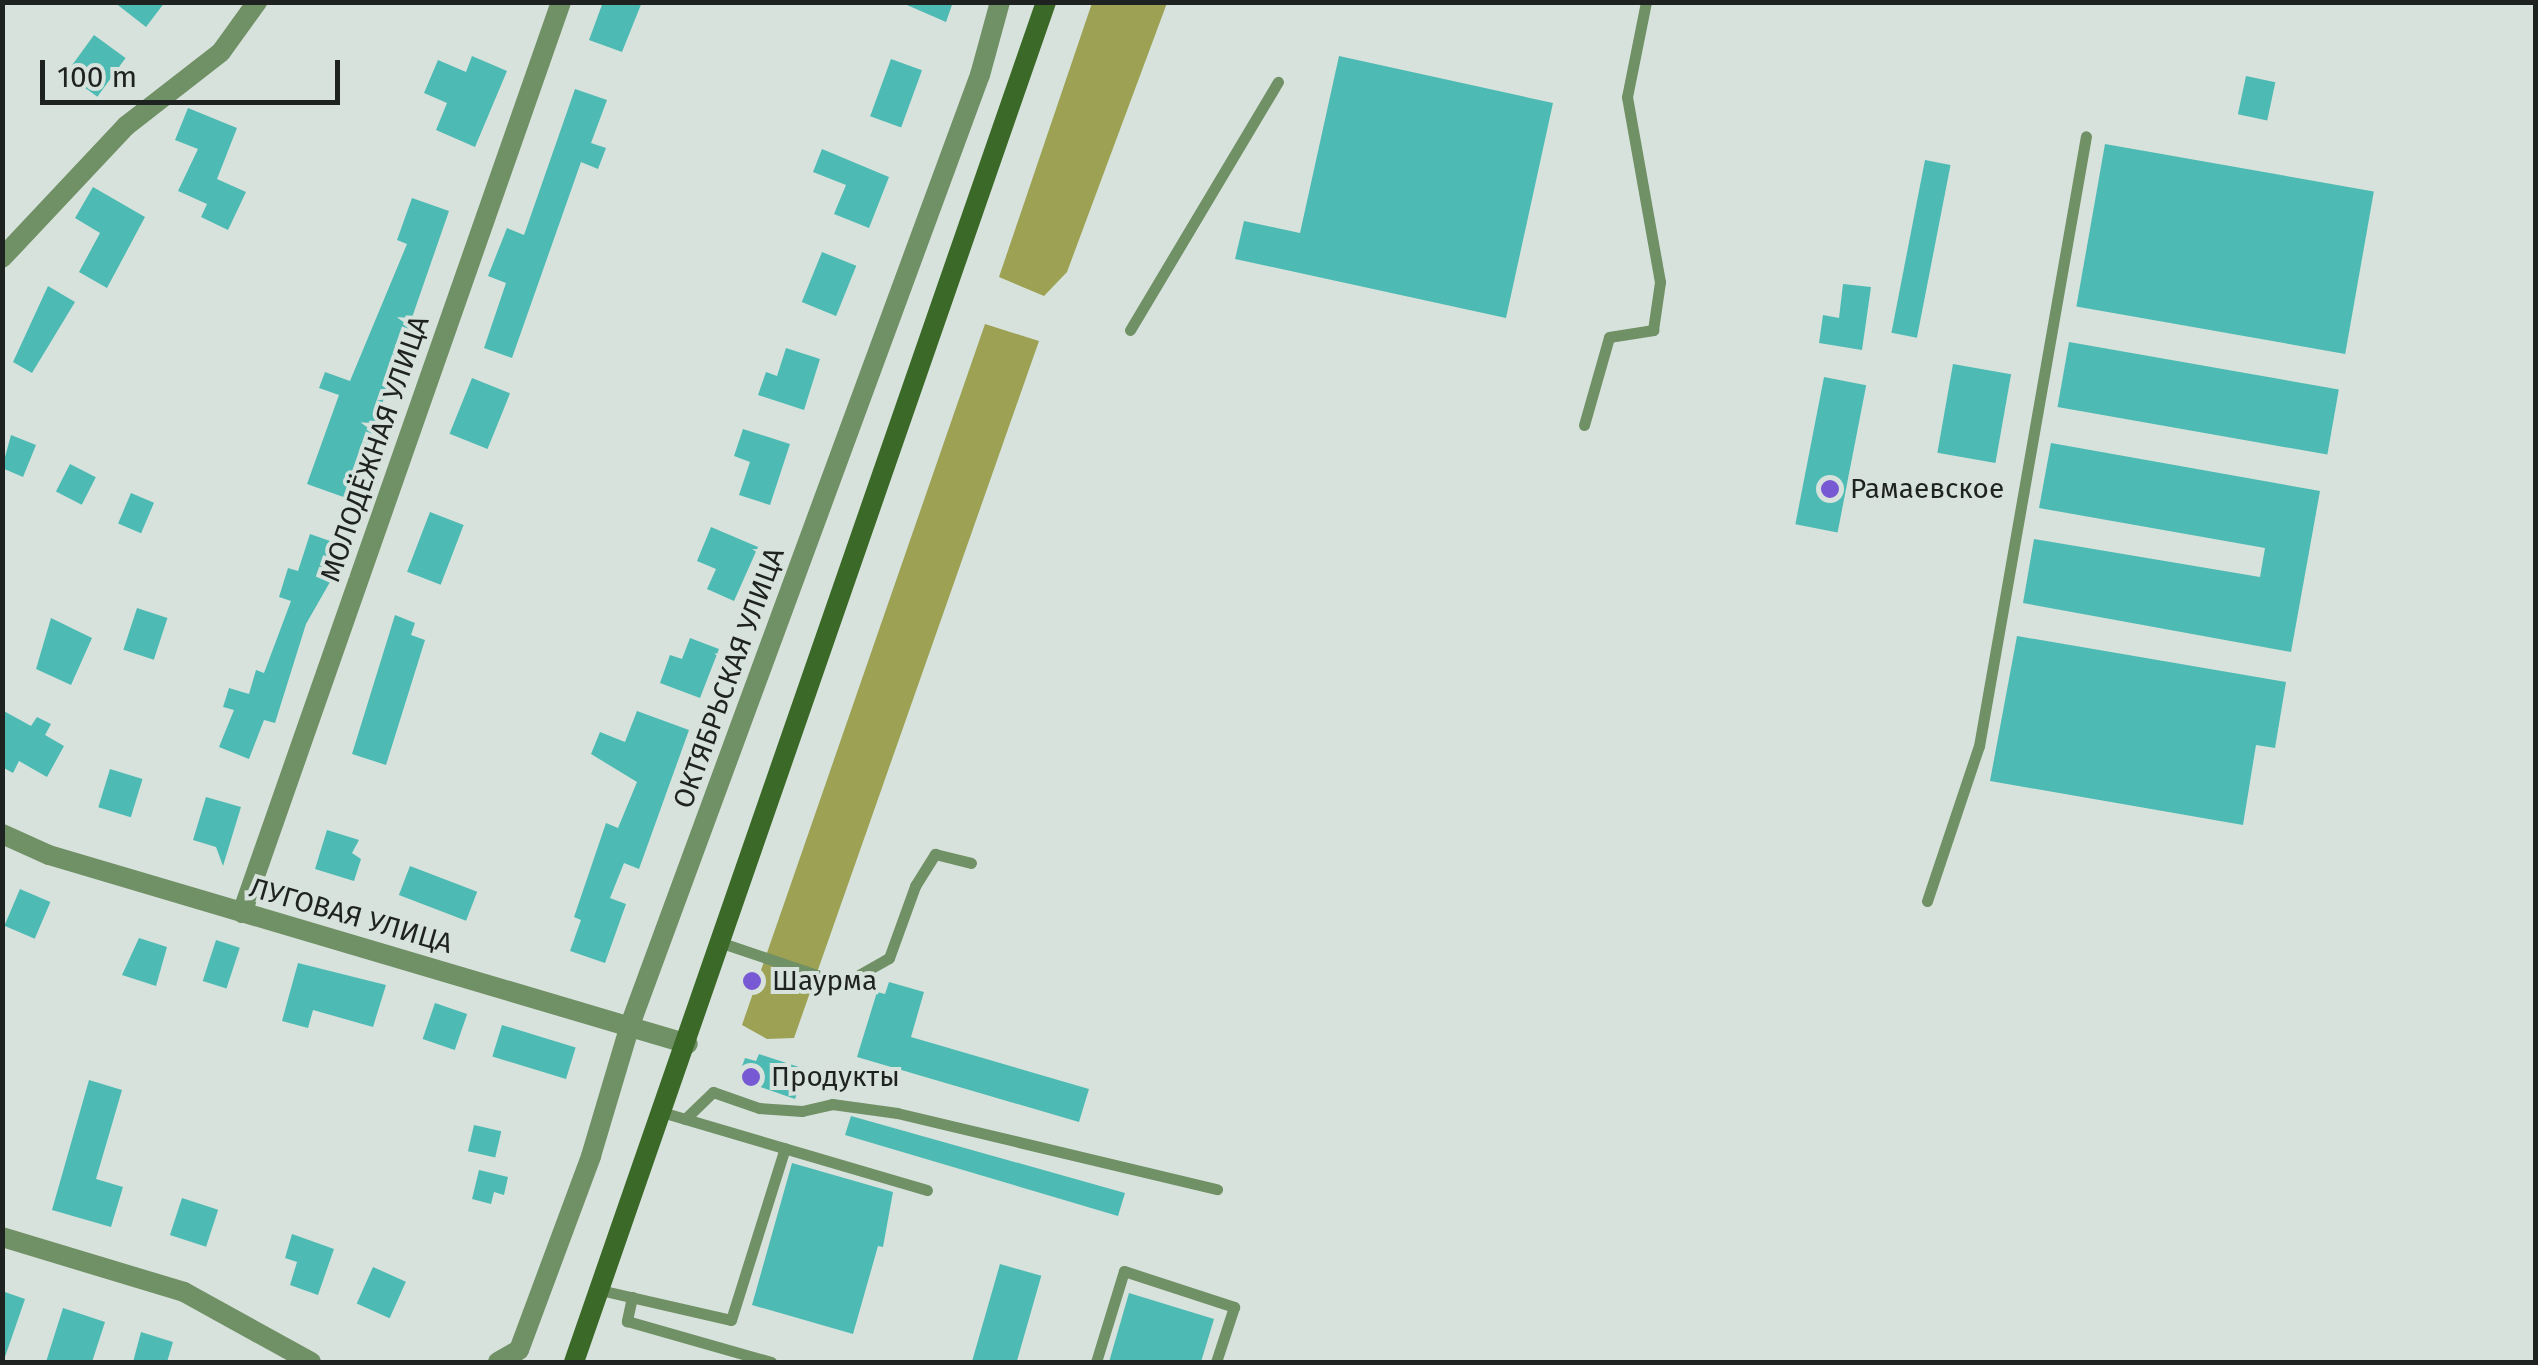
<!DOCTYPE html>
<meta charset="utf-8">
<style>
body{margin:0}
#map{position:relative;width:2538px;height:1365px;overflow:hidden;background:#d7e2dc;font-family:"Fira Sans",sans-serif}
div>[style]{position:absolute}
.forest>*{inset:0;background:#9ca154}
.building>*{inset:0;background:#4dbbb3;transform-origin:0 0}
.lane>*{height:11px;margin:-5.5px;padding:0 5.5px;transform-origin:5.5px;border-radius:5.5px;background:#709065}
.street>*{height:20px;margin:-10px;padding:0 10px;transform-origin:10px;border-radius:10px;background:#709065}
.secondary>*{height:20px;margin:-10px;padding:0 10px;transform-origin:10px;border-radius:10px;background:#3b6927}
.dots>*{width:28px;height:28px;translate:-50% -50%;box-sizing:border-box;border:5px solid #d7e2dc;border-radius:50%}
span{translate:-50% -50%;white-space:nowrap;text-align:center;line-height:1.15;-webkit-text-stroke:8px #d7e2dc;paint-order:stroke}
.street-label{font-size:28px;color:#1e2220}
.poi-label{font-size:28px;color:#1e2220}
.left{translate:0 -50%;text-align:left}
.frame{position:absolute;inset:0;border:5px solid #1e2220;pointer-events:none}
.scale{position:absolute;left:40px;top:60px;width:300px;height:45px;box-sizing:border-box;border:5px solid #1e2220;border-top:0;padding-left:12px;font-size:30px;line-height:35px;white-space:nowrap;color:#1e2220;-webkit-text-stroke:8px #d7e2dc;paint-order:stroke}
</style>
<div id="map">
<div class="forest">
<i style="clip-path:polygon(1092px 3px,1167px 3px,1067px 272px,1044px 296px,999px 277px)"></i>
<i style="clip-path:polygon(985px 324px,1039px 341px,794px 1038px,767px 1039px,742px 1025px)"></i>
</div>
<div class="building">
<i style="clip-path:polygon(114px 2px,165px 2px,146px 27px)"></i>
<i style="clip-path:polygon(603px 2px,642px 2px,622px 52px,589px 40px)"></i>
<i style="clip-path:polygon(900px 2px,953px 2px,946px 22px)"></i>
<i style="left:94px;top:35px;width:39px;height:48px;rotate:36deg"></i>
<i style="clip-path:polygon(472px 56px,507px 71px,475px 147px,436px 130px,447px 103px,424px 93px,438px 60px,466px 72px)"></i>
<i style="clip-path:polygon(1339px 56px,1553px 103px,1506px 318px,1235px 259px,1244px 221px,1300px 233px)"></i>
<i style="left:891px;top:59px;width:33px;height:61px;rotate:20deg"></i>
<i style="left:2246px;top:76px;width:30px;height:39px;rotate:12deg"></i>
<i style="clip-path:polygon(575px 89px,607px 100px,591px 143px,606px 148px,598px 169px,581px 162px,512px 358px,484px 348px,506px 283px,488px 276px,507px 228px,524px 235px)"></i>
<i style="clip-path:polygon(188px 108px,237px 128px,217px 179px,246px 192px,228px 230px,201px 217px,207px 204px,178px 191px,198px 149px,175px 140px)"></i>
<i style="left:2105px;top:144px;width:273px;height:165px;rotate:10deg"></i>
<i style="clip-path:polygon(822px 149px,889px 177px,869px 228px,834px 214px,846px 185px,813px 172px)"></i>
<i style="left:1925px;top:160px;width:26px;height:176px;rotate:11deg"></i>
<i style="clip-path:polygon(93px 187px,145px 217px,107px 288px,79px 272px,100px 233px,75px 218px)"></i>
<i style="clip-path:polygon(412px 198px,449px 211px,349px 499px,307px 484px,339px 395px,319px 388px,325px 372px,350px 381px,407px 244px,397px 240px)"></i>
<i style="left:822px;top:252px;width:37px;height:54px;rotate:22deg"></i>
<i style="clip-path:polygon(1843px 284px,1871px 287px,1862px 350px,1819px 343px,1823px 315px,1839px 318px)"></i>
<i style="clip-path:polygon(48px 286px,75px 302px,32px 373px,13px 362px)"></i>
<i style="left:2069px;top:342px;width:274px;height:66px;rotate:10deg"></i>
<i style="clip-path:polygon(786px 348px,820px 359px,804px 410px,758px 395px,766px 372px,777px 376px)"></i>
<i style="left:1953px;top:364px;width:59px;height:90px;rotate:10deg"></i>
<i style="left:1824px;top:377px;width:43px;height:150px;rotate:11deg"></i>
<i style="left:472px;top:378px;width:41px;height:60px;rotate:22deg"></i>
<i style="clip-path:polygon(743px 429px,790px 444px,770px 505px,739px 495px,750px 462px,734px 456px)"></i>
<i style="clip-path:polygon(11px 435px,36px 445px,23px 477px,2px 468px)"></i>
<i style="clip-path:polygon(2051px 443px,2320px 491px,2291px 652px,2023px 603px,2034px 539px,2260px 577px,2265px 548px,2039px 508px)"></i>
<i style="left:70px;top:464px;width:29px;height:31px;rotate:27deg"></i>
<i style="left:131px;top:493px;width:25px;height:33px;rotate:23deg"></i>
<i style="left:430px;top:512px;width:36px;height:64px;rotate:21deg"></i>
<i style="clip-path:polygon(711px 527px,758px 547px,734px 601px,707px 589px,716px 569px,697px 561px)"></i>
<i style="clip-path:polygon(310px 534px,333px 542px,321px 578px,330px 582px,306px 624px,275px 723px,264px 720px,249px 759px,219px 747px,234px 710px,223px 707px,229px 688px,249px 694px,256px 670px,264px 673px,291px 601px,279px 597px,288px 568px,298px 571px)"></i>
<i style="left:137px;top:608px;width:32px;height:44px;rotate:18deg"></i>
<i style="clip-path:polygon(395px 615px,415px 623px,411px 635px,425px 640px,386px 765px,352px 754px)"></i>
<i style="clip-path:polygon(51px 618px,92px 638px,71px 685px,36px 669px)"></i>
<i style="clip-path:polygon(2017px 636px,2286px 682px,2275px 748px,2256px 745px,2243px 825px,1990px 781px)"></i>
<i style="clip-path:polygon(690px 638px,719px 649px,700px 698px,660px 683px,670px 655px,682px 659px)"></i>
<i style="clip-path:polygon(2px 710px,31px 726px,37px 717px,51px 724px,45px 735px,64px 746px,47px 777px,19px 761px,13px 773px,2px 767px)"></i>
<i style="clip-path:polygon(637px 711px,689px 730px,639px 869px,624px 863px,610px 898px,626px 904px,605px 963px,570px 951px,581px 920px,574px 917px,606px 823px,618px 828px,637px 782px,591px 754px,600px 732px,625px 742px)"></i>
<i style="left:110px;top:769px;width:34px;height:40px;rotate:17deg"></i>
<i style="clip-path:polygon(206px 797px,241px 807px,223px 866px,216px 847px,193px 840px)"></i>
<i style="clip-path:polygon(327px 830px,359px 840px,352px 853px,361px 859px,354px 881px,315px 869px)"></i>
<i style="left:410px;top:866px;width:72px;height:31px;rotate:21deg"></i>
<i style="left:20px;top:889px;width:33px;height:40px;rotate:23deg"></i>
<i style="clip-path:polygon(139px 938px,167px 947px,156px 986px,122px 975px)"></i>
<i style="left:216px;top:940px;width:25px;height:43px;rotate:18deg"></i>
<i style="clip-path:polygon(298px 963px,386px 985px,373px 1027px,313px 1010px,308px 1028px,282px 1021px)"></i>
<i style="clip-path:polygon(889px 982px,924px 992px,911px 1037px,1089px 1089px,1079px 1122px,857px 1057px,877px 992px,885px 994px)"></i>
<i style="left:435px;top:1003px;width:34px;height:38px;rotate:19deg"></i>
<i style="left:502px;top:1025px;width:77px;height:33px;rotate:17deg"></i>
<i style="clip-path:polygon(759px 1054px,805px 1069px,795px 1099px,749px 1083px,751px 1076px,740px 1072px,745px 1058px,756px 1061px)"></i>
<i style="clip-path:polygon(89px 1080px,122px 1090px,96px 1179px,123px 1187px,111px 1227px,52px 1210px)"></i>
<i style="clip-path:polygon(851px 1116px,1125px 1193px,1118px 1216px,845px 1135px)"></i>
<i style="left:474px;top:1125px;width:28px;height:27px;rotate:13deg"></i>
<i style="clip-path:polygon(792px 1163px,893px 1192px,883px 1247px,878px 1246px,853px 1334px,752px 1305px)"></i>
<i style="clip-path:polygon(479px 1170px,508px 1177px,504px 1195px,494px 1192px,491px 1204px,472px 1199px)"></i>
<i style="left:182px;top:1198px;width:38px;height:39px;rotate:18deg"></i>
<i style="clip-path:polygon(292px 1234px,334px 1249px,318px 1295px,290px 1285px,297px 1262px,285px 1258px)"></i>
<i style="left:1000px;top:1264px;width:43px;height:102px;rotate:16deg"></i>
<i style="left:373px;top:1267px;width:36px;height:40px;rotate:24deg"></i>
<i style="clip-path:polygon(2px 1291px,25px 1299px,5px 1357px,2px 1356px)"></i>
<i style="clip-path:polygon(1129px 1293px,1214px 1319px,1201px 1362px,1109px 1362px)"></i>
<i style="clip-path:polygon(63px 1308px,105px 1322px,92px 1362px,46px 1362px)"></i>
<i style="clip-path:polygon(141px 1332px,173px 1342px,167px 1362px,133px 1362px)"></i>
</div>
<div class="lane">
<i style="left:1130px;top:330px;width:289px;rotate:-59.2deg"></i>
<i style="left:1584px;top:425px;width:91px;rotate:-74.1deg"></i>
<i style="left:1609px;top:337px;width:45px;rotate:-9deg"></i>
<i style="left:1653px;top:330px;width:49px;rotate:-81.7deg"></i>
<i style="left:1660px;top:282px;width:188px;rotate:-100.1deg"></i>
<i style="left:1627px;top:97px;width:97px;rotate:-78.7deg"></i>
<i style="left:1927px;top:901px;width:163px;rotate:-71.5deg"></i>
<i style="left:1979px;top:746px;width:619px;rotate:-80.05deg"></i>
<i style="left:722px;top:943px;width:128px;rotate:18.7deg"></i>
<i style="left:843px;top:984px;width:53px;rotate:-29.5deg"></i>
<i style="left:889px;top:958px;width:77px;rotate:-70.1deg"></i>
<i style="left:915px;top:886px;width:38px;rotate:-58deg"></i>
<i style="left:935px;top:854px;width:37px;rotate:14deg"></i>
<i style="left:665px;top:1113px;width:273px;rotate:16.4deg"></i>
<i style="left:685px;top:1119px;width:39px;rotate:-44deg"></i>
<i style="left:713px;top:1092px;width:49px;rotate:19.2deg"></i>
<i style="left:759px;top:1108px;width:43px;rotate:4deg"></i>
<i style="left:802px;top:1111px;width:31px;rotate:-13deg"></i>
<i style="left:832px;top:1104px;width:66px;rotate:7.9deg"></i>
<i style="left:897px;top:1113px;width:329px;rotate:13.4deg"></i>
<i style="left:600px;top:1290px;width:134px;rotate:12.9deg"></i>
<i style="left:731px;top:1320px;width:180px;rotate:-72.6deg"></i>
<i style="left:632px;top:1297px;width:25px;rotate:102deg"></i>
<i style="left:627px;top:1321px;width:150px;rotate:15.9deg"></i>
<i style="left:1096px;top:1362px;width:95px;rotate:-72.9deg"></i>
<i style="left:1124px;top:1271px;width:116px;rotate:18.1deg"></i>
<i style="left:1234px;top:1307px;width:58px;rotate:108.1deg"></i>
</div>
<div class="street">
<i style="left:2px;top:258px;width:181px;rotate:-46.8deg"></i>
<i style="left:126px;top:126px;width:120px;rotate:-37.9deg"></i>
<i style="left:221px;top:52px;width:62px;rotate:-54.2deg"></i>
<i style="left:2px;top:834px;width:51px;rotate:24.1deg"></i>
<i style="left:49px;top:855px;width:666px;rotate:16.48deg"></i>
<i style="left:242px;top:913px;width:965px;rotate:-70.7deg"></i>
<i style="left:2px;top:1237px;width:190px;rotate:16.8deg"></i>
<i style="left:184px;top:1292px;width:145px;rotate:28.9deg"></i>
<i style="left:498px;top:1362px;width:24px;rotate:-30deg"></i>
<i style="left:519px;top:1350px;width:207px;rotate:-69.6deg"></i>
<i style="left:591px;top:1156px;width:137px;rotate:-73.4deg"></i>
<i style="left:630px;top:1025px;width:1012px;rotate:-69.78deg"></i>
<i style="left:980px;top:75px;width:76px;rotate:-74.7deg"></i>
</div>
<div class="secondary">
<i style="left:574px;top:1362px;width:1440px;rotate:-70.86deg"></i>
</div>
<div class="dots">
<i style="left:1830px;top:489px;background:#7759d3"></i>
<i style="left:752px;top:981px;background:#7759d3"></i>
<i style="left:751px;top:1077px;background:#7759d3"></i>
</div>
<div class="street-label">
<span style="left:375px;top:449px;rotate:-71deg">МОЛОДЁЖНАЯ УЛИЦА</span>
<span style="left:729px;top:678px;rotate:-70deg">ОКТЯБРЬСКАЯ УЛИЦА</span>
<span style="left:351px;top:916px;rotate:16deg">ЛУГОВАЯ УЛИЦА</span>
</div>
<div class="poi-label">
<span class="left" style="left:1850px;top:489px">Рамаевское</span>
<span class="left" style="left:772px;top:981px">Шаурма</span>
<span class="left" style="left:771px;top:1077px">Продукты</span>
</div>
<div class="frame"></div>
<div class="scale">100 m</div>
</div>
